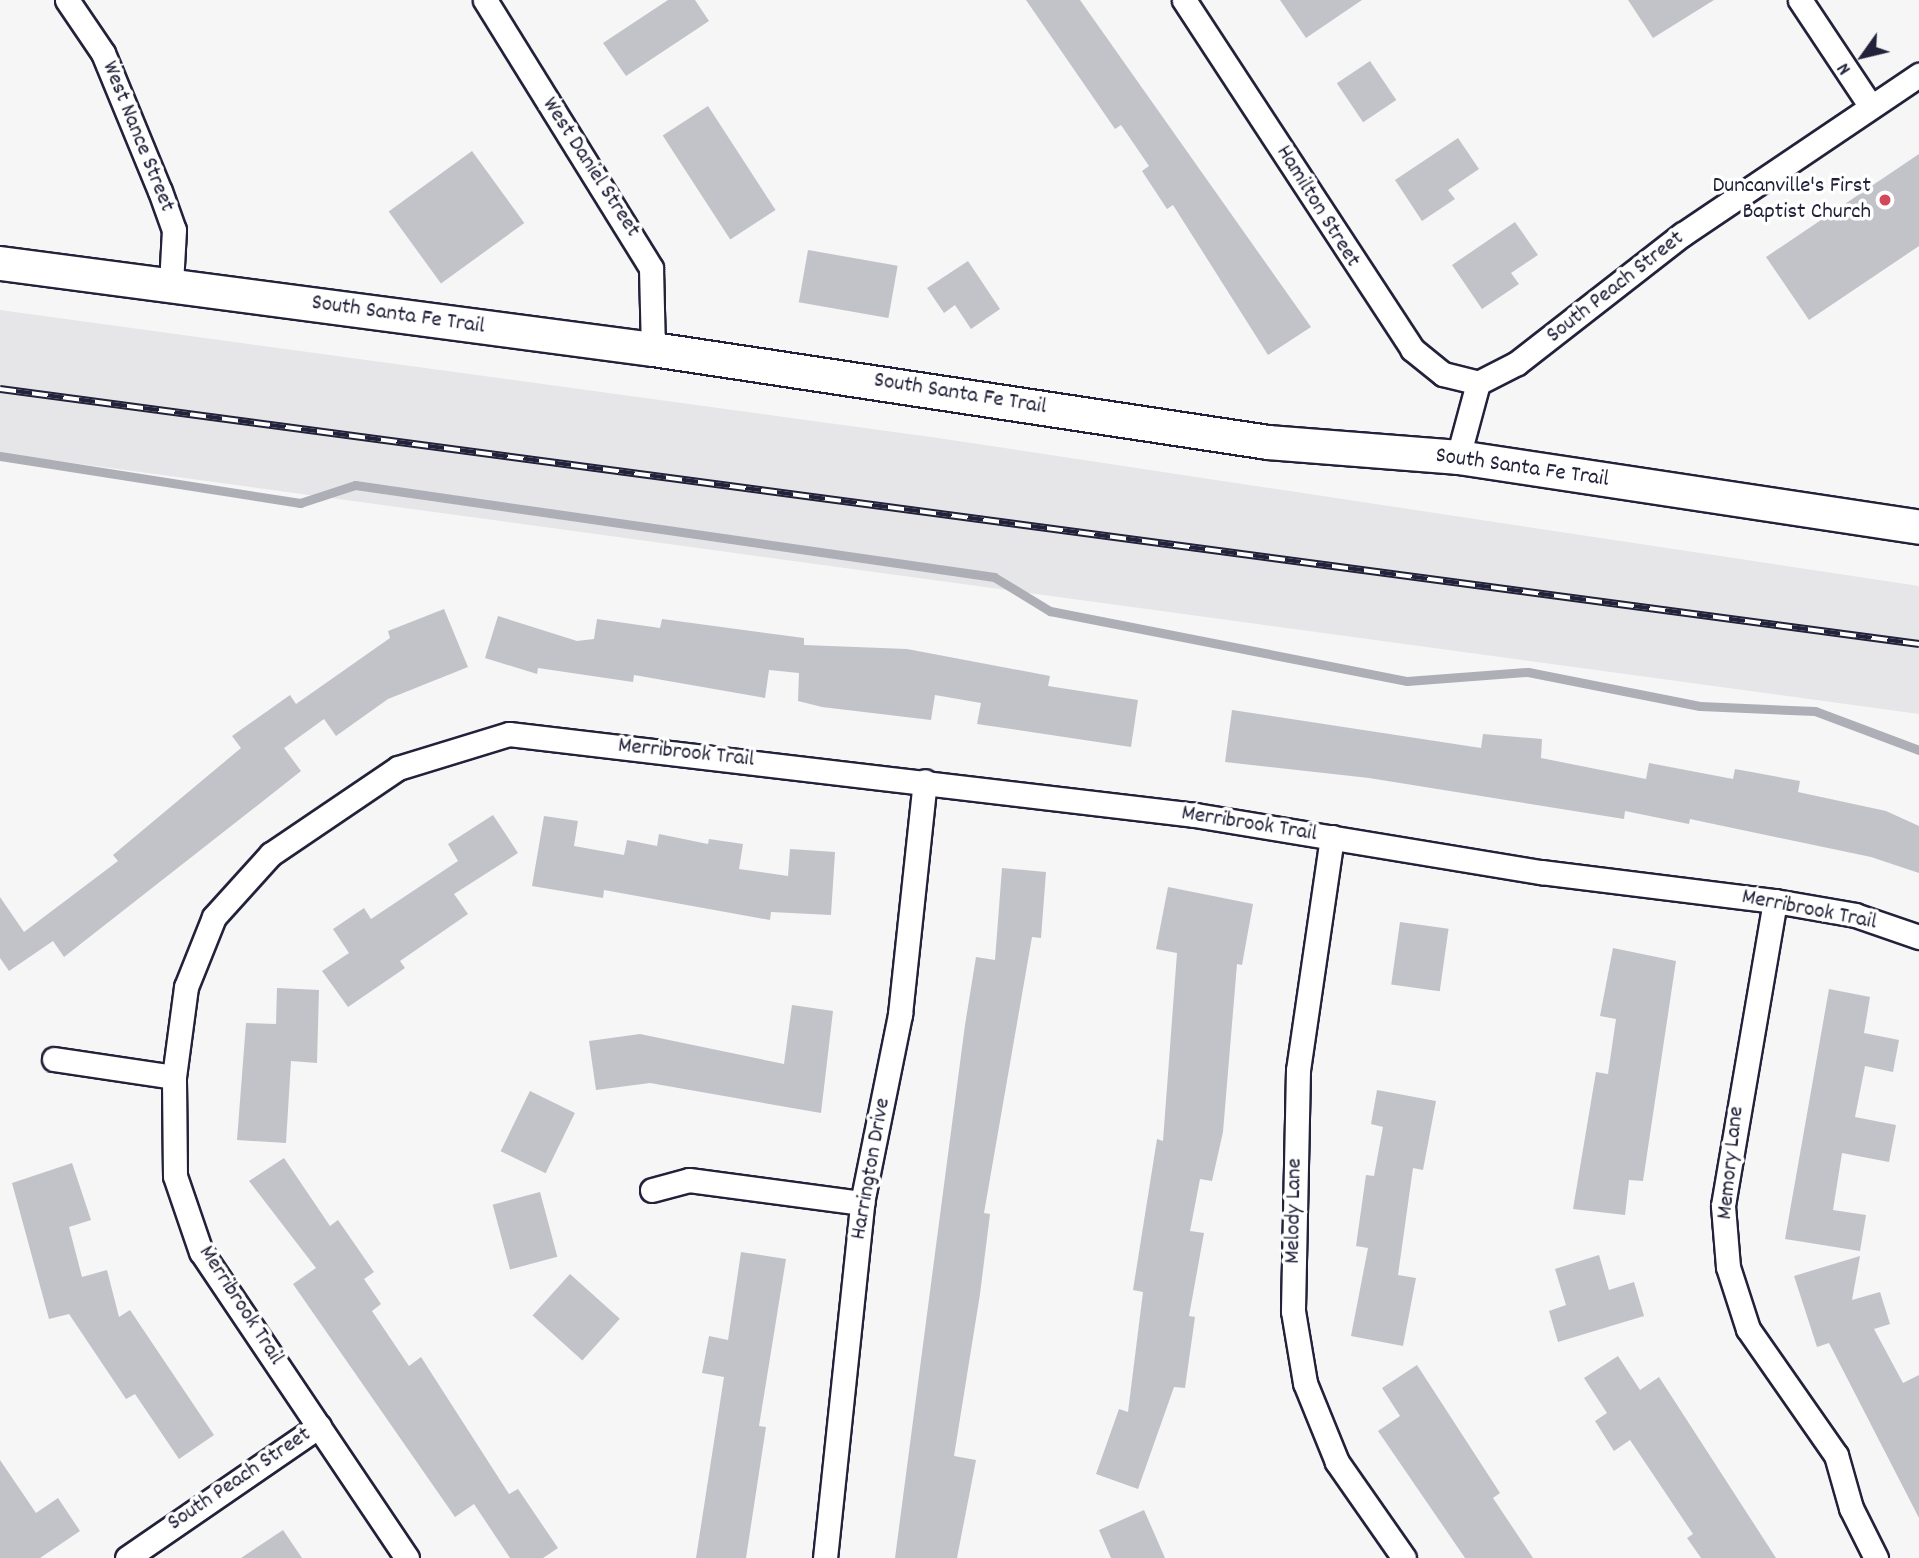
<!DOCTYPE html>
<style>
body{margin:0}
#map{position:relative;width:1919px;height:1558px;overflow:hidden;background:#f6f6f7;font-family:Dekko,sans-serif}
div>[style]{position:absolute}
.built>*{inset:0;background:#e6e6e9}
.stream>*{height:9px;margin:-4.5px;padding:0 4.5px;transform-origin:4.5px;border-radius:4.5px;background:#aeaeb7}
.building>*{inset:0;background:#c2c2c9;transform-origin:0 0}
.roads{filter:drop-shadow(2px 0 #22223b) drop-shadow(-2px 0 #22223b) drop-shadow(0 2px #22223b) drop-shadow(0 -2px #22223b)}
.street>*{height:23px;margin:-11.5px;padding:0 11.5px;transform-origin:11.5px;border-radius:11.5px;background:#fff}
.secondary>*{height:33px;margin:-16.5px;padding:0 16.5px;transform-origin:16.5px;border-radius:16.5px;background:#fff}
.rail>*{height:8px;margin-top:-4px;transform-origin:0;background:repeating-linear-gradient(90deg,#fff 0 16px,#22223b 0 32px);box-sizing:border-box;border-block:2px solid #22223b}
.dots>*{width:19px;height:19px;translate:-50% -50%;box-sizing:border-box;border:4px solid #fff;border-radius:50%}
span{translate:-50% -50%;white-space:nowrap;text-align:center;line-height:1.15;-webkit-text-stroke:7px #fff;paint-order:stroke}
.street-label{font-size:23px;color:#22223b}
.poi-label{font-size:23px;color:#22223b}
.right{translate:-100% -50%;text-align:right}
.north{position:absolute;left:1828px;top:21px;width:70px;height:70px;-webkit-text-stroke:5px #fff;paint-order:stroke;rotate:236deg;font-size:19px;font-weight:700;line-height:28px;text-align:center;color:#22223b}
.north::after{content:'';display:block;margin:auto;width:24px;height:32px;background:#22223b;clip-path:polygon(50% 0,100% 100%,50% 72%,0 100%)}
</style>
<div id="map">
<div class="built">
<i style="clip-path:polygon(0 310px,938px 438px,1919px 586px,1919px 714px,0 453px)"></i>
</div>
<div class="stream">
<i style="left:0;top:456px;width:304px;rotate:8.9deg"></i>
<i style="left:300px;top:503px;width:58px;rotate:-18.1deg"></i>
<i style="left:355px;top:485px;width:646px;rotate:8.19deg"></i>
<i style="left:994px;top:577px;width:66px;rotate:31.3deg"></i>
<i style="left:1050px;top:611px;width:364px;rotate:11.1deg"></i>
<i style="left:1407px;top:681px;width:121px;rotate:-4.3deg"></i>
<i style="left:1528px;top:672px;width:175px;rotate:11.2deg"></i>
<i style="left:1700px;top:706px;width:115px;rotate:2.5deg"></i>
<i style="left:1815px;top:711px;width:111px;rotate:20.6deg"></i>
</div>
<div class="building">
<i style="clip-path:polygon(668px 0,695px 0,709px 21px,626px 76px,603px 43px)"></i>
<i style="clip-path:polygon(1026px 0,1080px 0,1311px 327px,1268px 355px,1173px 205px,1167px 209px,1142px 171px,1149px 166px,1121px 125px,1115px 129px)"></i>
<i style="clip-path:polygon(1280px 0,1362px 0,1306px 38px)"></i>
<i style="clip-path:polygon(1628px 0,1714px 0,1653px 38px)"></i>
<i style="left:1370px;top:61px;width:47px;height:40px;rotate:56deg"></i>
<i style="left:708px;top:106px;width:124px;height:54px;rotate:57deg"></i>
<i style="clip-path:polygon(1458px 138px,1479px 169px,1448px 190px,1455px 199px,1422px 221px,1395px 180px)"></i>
<i style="left:472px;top:151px;width:89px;height:103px;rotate:54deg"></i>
<i style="clip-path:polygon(1919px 154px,1919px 246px,1809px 320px,1766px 257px)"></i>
<i style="clip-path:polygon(1515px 222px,1538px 255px,1511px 273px,1519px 284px,1482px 309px,1452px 265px)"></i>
<i style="left:808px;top:250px;width:91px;height:53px;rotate:10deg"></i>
<i style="clip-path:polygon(968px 261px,1000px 309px,971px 329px,955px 305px,944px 313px,927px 288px)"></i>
<i style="clip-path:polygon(444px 609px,468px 667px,388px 699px,336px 736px,324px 719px,284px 748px,301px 771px,258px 805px,64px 957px,53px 941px,9px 971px,0 958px,0 897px,24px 932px,118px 861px,113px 855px,241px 748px,232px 736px,290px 695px,296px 704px,390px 638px,388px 631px)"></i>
<i style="clip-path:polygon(498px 616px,577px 641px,594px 639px,597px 619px,660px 628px,662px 619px,804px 638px,804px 645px,907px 649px,1050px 676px,1048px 686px,1138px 700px,1131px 747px,977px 724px,981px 703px,935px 695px,931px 720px,822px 707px,798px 701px,799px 673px,769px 670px,765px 698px,634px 675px,633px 682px,538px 668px,537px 674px,485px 658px)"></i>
<i style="clip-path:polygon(1232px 710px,1481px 748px,1483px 734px,1542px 739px,1541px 758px,1646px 779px,1649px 763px,1733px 779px,1735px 769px,1800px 781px,1798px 792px,1886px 811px,1919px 826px,1919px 873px,1871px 857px,1690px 819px,1689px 824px,1625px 811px,1624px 819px,1369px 778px,1225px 762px)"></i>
<i style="clip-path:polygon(493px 815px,518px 853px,454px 894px,468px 914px,400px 961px,405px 968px,348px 1007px,322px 971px,349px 953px,333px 929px,364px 908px,371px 919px,458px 861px,448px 844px)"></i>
<i style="clip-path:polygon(544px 816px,578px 821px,574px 846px,624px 855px,627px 840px,657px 846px,659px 834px,708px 844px,709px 839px,743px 844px,739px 869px,788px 876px,790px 849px,835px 852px,831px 915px,771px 912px,770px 920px,604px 890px,603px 898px,532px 886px)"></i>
<i style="clip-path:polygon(1002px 868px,1046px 872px,1041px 938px,1032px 937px,984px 1213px,990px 1214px,980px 1294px,954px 1456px,976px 1460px,957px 1558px,895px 1558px,965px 1025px,976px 957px,995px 960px)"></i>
<i style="clip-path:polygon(1168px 887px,1253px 904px,1242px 965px,1237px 964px,1223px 1132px,1212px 1181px,1200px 1179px,1190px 1231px,1204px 1233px,1189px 1316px,1195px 1317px,1185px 1388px,1174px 1387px,1138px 1489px,1096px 1474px,1119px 1409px,1128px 1412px,1143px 1292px,1133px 1290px,1157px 1139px,1163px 1141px,1177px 953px,1156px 949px)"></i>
<i style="left:1400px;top:922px;width:49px;height:63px;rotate:8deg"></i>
<i style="clip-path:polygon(1613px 948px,1676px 961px,1643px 1181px,1629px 1180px,1625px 1215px,1573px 1209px,1596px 1072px,1608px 1074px,1616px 1019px,1600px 1016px)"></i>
<i style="clip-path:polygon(277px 988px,319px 990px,317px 1063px,291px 1061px,286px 1143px,237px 1140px,246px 1023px,276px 1024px)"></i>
<i style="clip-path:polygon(1829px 989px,1870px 997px,1864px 1033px,1899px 1040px,1893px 1072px,1865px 1066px,1855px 1117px,1896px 1125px,1889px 1162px,1842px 1153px,1833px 1210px,1866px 1215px,1860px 1251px,1785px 1239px)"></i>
<i style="clip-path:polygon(792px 1005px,833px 1011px,821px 1113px,650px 1083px,596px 1090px,589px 1041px,640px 1034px,784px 1064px)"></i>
<i style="clip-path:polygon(1377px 1090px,1436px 1101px,1423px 1170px,1413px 1168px,1398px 1275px,1416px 1278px,1403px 1346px,1351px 1336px,1368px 1248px,1356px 1246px,1366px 1175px,1374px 1176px,1383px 1127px,1371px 1124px)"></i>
<i style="left:530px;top:1091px;width:50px;height:67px;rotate:26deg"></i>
<i style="clip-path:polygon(284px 1158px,330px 1226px,338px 1220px,374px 1272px,364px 1279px,381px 1304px,372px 1311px,409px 1366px,421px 1357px,509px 1494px,518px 1489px,558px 1548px,543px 1558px,510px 1558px,474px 1504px,455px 1517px,293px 1284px,316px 1268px,249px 1181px)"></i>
<i style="clip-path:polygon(72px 1163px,91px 1220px,69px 1227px,82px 1277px,107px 1270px,119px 1317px,130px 1310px,214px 1435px,179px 1459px,135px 1394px,126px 1399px,69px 1314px,49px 1319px,12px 1183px)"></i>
<i style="left:540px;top:1192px;width:67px;height:49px;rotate:75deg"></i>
<i style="clip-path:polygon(741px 1252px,786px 1259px,759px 1426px,766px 1427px,746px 1558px,696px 1558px,724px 1377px,702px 1373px,709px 1336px,728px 1340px)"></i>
<i style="clip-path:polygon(1599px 1255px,1609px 1290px,1634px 1282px,1644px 1316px,1558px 1342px,1549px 1311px,1566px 1305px,1555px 1269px)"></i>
<i style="clip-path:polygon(1860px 1256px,1852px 1300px,1880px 1292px,1890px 1324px,1874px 1329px,1903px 1383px,1919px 1375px,1919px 1518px,1829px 1343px,1817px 1347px,1794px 1276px)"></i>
<i style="left:570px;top:1274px;width:67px;height:56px;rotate:42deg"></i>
<i style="clip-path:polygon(1618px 1356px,1640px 1390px,1659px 1377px,1776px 1558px,1701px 1558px,1687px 1538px,1693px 1534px,1630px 1440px,1614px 1451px,1595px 1421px,1607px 1413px,1584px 1378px)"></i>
<i style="clip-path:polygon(1417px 1365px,1500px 1493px,1493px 1498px,1533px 1558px,1465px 1558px,1378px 1431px,1400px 1416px,1382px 1388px)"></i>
<i style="clip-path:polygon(0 1460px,36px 1513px,58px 1498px,80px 1531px,40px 1558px,0 1558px)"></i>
<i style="clip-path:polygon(1144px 1510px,1165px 1558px,1111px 1558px,1099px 1530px)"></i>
<i style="clip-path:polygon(283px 1530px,302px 1558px,241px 1558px)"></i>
</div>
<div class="roads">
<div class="street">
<i style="left:67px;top:0;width:64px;rotate:55.8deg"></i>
<i style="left:103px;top:53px;width:149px;rotate:67.6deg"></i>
<i style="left:160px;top:191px;width:41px;rotate:70.3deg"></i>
<i style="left:174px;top:230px;width:54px;rotate:93.2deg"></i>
<i style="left:485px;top:0;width:315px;rotate:58.2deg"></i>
<i style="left:651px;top:268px;width:81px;rotate:88.6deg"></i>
<i style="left:1184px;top:0;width:417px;rotate:56.8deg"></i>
<i style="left:1412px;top:349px;width:40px;rotate:39deg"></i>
<i style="left:1443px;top:374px;width:36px;rotate:14deg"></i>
<i style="left:1800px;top:0;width:128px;rotate:56.4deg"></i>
<i style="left:1458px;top:457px;width:77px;rotate:-74.9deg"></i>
<i style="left:1478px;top:383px;width:44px;rotate:-27.1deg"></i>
<i style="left:1517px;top:363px;width:210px;rotate:-37.9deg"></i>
<i style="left:1683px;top:234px;width:285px;rotate:-34deg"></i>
<i style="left:1332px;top:837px;width:235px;rotate:98.3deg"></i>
<i style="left:1298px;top:1070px;width:241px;rotate:91.2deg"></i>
<i style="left:1293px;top:1311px;width:73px;rotate:80.5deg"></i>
<i style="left:1305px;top:1383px;width:85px;rotate:67.9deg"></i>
<i style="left:1337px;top:1462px;width:117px;rotate:55.1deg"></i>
<i style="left:1775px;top:901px;width:309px;rotate:99.7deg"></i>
<i style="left:1723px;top:1206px;width:61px;rotate:85.3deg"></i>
<i style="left:1728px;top:1267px;width:65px;rotate:72.1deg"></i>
<i style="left:1748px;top:1329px;width:154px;rotate:55.1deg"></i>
<i style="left:1836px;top:1455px;width:55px;rotate:74.2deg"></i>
<i style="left:1851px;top:1508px;width:56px;rotate:63.4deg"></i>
<i style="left:54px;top:1059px;width:121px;rotate:8.5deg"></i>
<i style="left:652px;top:1190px;width:38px;rotate:-15deg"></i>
<i style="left:689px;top:1180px;width:175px;rotate:7.6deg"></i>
<i style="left:127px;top:1558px;width:233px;rotate:-34.5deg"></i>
<i style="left:407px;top:1558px;width:369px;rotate:-123.9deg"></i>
<i style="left:201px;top:1252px;width:80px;rotate:-108.9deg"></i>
<i style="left:175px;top:1176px;width:99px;rotate:-90.6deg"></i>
<i style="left:174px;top:1077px;width:91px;rotate:-82.4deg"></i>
<i style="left:186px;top:987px;width:75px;rotate:-68.2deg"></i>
<i style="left:214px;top:917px;width:85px;rotate:-47.9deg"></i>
<i style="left:271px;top:854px;width:153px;rotate:-34.1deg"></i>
<i style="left:398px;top:768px;width:116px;rotate:-17deg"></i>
<i style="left:509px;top:734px;width:691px;rotate:6.73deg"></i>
<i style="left:1195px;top:815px;width:351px;rotate:9.4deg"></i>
<i style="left:1541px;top:872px;width:236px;rotate:7.1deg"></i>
<i style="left:1775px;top:901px;width:81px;rotate:9.9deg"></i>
<i style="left:1855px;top:915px;width:68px;rotate:19deg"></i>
<i style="left:825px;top:1558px;width:357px;rotate:-84deg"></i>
<i style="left:862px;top:1203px;width:193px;rotate:-78.6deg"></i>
<i style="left:900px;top:1014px;width:234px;rotate:-83.9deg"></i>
</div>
<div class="secondary">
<i style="left:0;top:263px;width:659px;rotate:7.5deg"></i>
<i style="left:653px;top:349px;width:622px;rotate:8.6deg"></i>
<i style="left:1268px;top:442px;width:191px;rotate:4.5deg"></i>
<i style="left:1458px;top:457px;width:466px;rotate:8.6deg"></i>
</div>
</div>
<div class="rail">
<i style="left:0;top:389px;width:1936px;rotate:7.57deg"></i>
</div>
<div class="dots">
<i style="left:1885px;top:200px;background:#d1495b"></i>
</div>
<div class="street-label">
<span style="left:137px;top:137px;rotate:68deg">West Nance Street</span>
<span style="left:590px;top:168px;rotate:57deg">West Daniel Street</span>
<span style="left:1317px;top:207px;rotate:58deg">Hamilton Street</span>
<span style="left:1616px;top:288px;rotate:-38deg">South Peach Street</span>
<span style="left:398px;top:316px;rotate:8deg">South Santa Fe Trail</span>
<span style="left:960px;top:395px;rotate:9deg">South Santa Fe Trail</span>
<span style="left:1522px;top:469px;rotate:8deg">South Santa Fe Trail</span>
<span style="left:686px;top:754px;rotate:6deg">Merribrook Trail</span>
<span style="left:1249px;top:825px;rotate:9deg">Merribrook Trail</span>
<span style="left:1809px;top:911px;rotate:11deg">Merribrook Trail</span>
<span style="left:1732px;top:1163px;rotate:-84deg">Memory Lane</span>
<span style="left:872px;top:1169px;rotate:-80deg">Harrington Drive</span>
<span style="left:1295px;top:1211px;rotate:-89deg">Melody Lane</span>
<span style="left:240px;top:1306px;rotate:57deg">Merribrook Trail</span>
<span style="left:240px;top:1480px;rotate:-34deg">South Peach Street</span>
</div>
<div class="poi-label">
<span class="right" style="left:1871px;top:200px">Duncanville's First<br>Baptist Church</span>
</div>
<div class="north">N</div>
</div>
